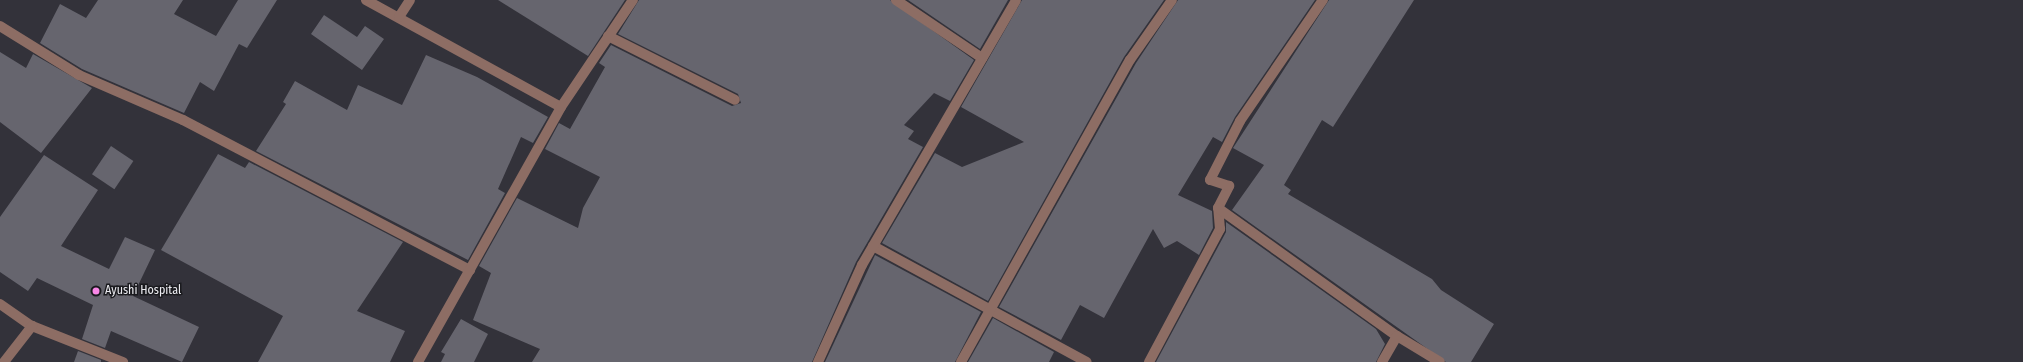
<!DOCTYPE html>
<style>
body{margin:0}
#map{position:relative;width:2023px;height:362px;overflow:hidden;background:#33323a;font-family:"Fira Sans Condensed",sans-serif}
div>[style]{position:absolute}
.building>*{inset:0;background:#66656e;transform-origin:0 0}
.minor>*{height:10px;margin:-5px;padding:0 5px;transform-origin:5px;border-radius:5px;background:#8d6d64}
.dots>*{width:11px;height:11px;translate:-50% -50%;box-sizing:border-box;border:2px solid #1a1a1e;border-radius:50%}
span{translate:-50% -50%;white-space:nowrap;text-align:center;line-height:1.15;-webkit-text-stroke:3px #1a1a1e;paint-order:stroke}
.poi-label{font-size:12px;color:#ececf1}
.left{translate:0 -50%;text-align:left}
</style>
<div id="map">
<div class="building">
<i style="clip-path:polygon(98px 0,183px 0,174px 14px,216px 36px,238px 0,277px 0,247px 48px,239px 44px,214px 91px,200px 82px,184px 113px,82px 69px,40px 43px,60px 4px,86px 18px)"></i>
<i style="clip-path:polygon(498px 0,625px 0,588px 56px)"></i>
<i style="clip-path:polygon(639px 0,890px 0,974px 60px,950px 101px,934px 93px,904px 125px,914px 131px,908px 139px,923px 147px,856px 262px,812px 362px,532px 362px,540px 349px,473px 320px,491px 273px,479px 266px,517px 198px,578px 228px,583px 208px,600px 177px,545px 149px,559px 123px,570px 129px,605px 67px,599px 63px,611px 45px,732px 106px,741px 103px,738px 94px,618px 34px)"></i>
<i style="clip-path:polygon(908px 0,1008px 0,980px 49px)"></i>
<i style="clip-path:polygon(1022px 0,1164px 0,1124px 57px,988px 301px,882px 243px,935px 153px,962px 167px,1024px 142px,961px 107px)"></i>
<i style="clip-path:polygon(1178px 0,1315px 0,1235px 117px,1222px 142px,1213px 137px,1178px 195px,1212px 211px,1213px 228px,1199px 255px,1177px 241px,1164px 248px,1153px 229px,1104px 318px,1080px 305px,1061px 340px,999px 307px,1136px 63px)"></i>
<i style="clip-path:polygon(1329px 0,1414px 0,1333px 127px,1322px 120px,1284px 185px,1291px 190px,1288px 194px,1432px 279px,1441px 290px,1494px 324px,1471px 362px,1446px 362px,1232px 210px,1264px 165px,1233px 148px)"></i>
<i style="clip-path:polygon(324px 15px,357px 37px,365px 26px,384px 39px,362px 70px,311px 34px)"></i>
<i style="clip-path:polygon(0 52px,26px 68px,33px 54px,92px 88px,41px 153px,0 122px)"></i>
<i style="clip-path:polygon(426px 55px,477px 77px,548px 117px,533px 143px,521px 137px,498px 189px,505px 193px,468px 260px,256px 151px,286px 104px,283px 102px,295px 81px,347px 110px,358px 85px,402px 105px)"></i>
<i style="left:111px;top:146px;width:27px;height:34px;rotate:34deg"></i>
<i style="clip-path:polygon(218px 154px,245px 168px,249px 162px,403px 242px,357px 311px,405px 331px,390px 362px,258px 362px,283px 316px,161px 250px)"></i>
<i style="clip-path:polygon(44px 155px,98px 190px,61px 246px,109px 269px,125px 237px,155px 250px,133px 296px,199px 327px,182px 362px,111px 331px,105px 348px,82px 339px,93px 305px,37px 278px,28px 291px,0 272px,0 217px)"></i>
<i style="clip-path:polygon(1226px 222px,1376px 329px,1385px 344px,1376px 362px,1156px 362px,1226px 232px)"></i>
<i style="clip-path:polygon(875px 255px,981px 312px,955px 362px,825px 362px)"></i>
<i style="clip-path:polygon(993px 318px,1054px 352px,1049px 362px,968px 362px)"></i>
<i style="clip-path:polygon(461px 319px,488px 334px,474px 362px,441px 362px,445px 354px,441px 352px)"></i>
<i style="clip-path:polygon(78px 351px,101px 360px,101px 362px,74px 362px)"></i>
</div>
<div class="minor">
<i style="left:366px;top:0;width:222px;rotate:28.8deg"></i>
<i style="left:896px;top:0;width:104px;rotate:34deg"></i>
<i style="left:399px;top:17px;width:20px;rotate:-57deg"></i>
<i style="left:0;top:26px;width:93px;rotate:31.8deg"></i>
<i style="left:79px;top:75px;width:113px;rotate:23.4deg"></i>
<i style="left:183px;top:120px;width:324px;rotate:27.6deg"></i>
<i style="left:608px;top:36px;width:142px;rotate:26.7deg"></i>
<i style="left:1218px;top:208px;width:25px;rotate:-63deg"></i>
<i style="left:1229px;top:186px;width:20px;rotate:-162deg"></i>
<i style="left:1210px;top:180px;width:66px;rotate:-63deg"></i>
<i style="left:1240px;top:121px;width:147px;rotate:-55.6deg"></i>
<i style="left:873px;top:246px;width:243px;rotate:28.5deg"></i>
<i style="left:0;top:304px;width:39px;rotate:35deg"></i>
<i style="left:32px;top:326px;width:98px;rotate:21.6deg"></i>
<i style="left:4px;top:362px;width:46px;rotate:-52.1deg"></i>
<i style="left:418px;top:362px;width:292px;rotate:-60.7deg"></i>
<i style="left:561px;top:107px;width:129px;rotate:-56.1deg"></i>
<i style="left:818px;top:362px;width:107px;rotate:-65.6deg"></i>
<i style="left:862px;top:265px;width:306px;rotate:-59.8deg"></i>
<i style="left:961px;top:362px;width:346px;rotate:-60.8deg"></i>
<i style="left:1130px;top:60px;width:73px;rotate:-55deg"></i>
<i style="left:1149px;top:362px;width:151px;rotate:-61.9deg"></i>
<i style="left:1220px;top:229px;width:21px;rotate:-95deg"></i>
<i style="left:1218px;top:208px;width:220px;rotate:35.6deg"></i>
<i style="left:1397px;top:336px;width:50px;rotate:31.2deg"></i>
<i style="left:1382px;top:362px;width:30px;rotate:-60deg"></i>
</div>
<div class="dots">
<i style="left:96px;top:291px;background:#fa87e7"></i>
</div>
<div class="poi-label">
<span class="left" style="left:105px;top:291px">Ayushi Hospital</span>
</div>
</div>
